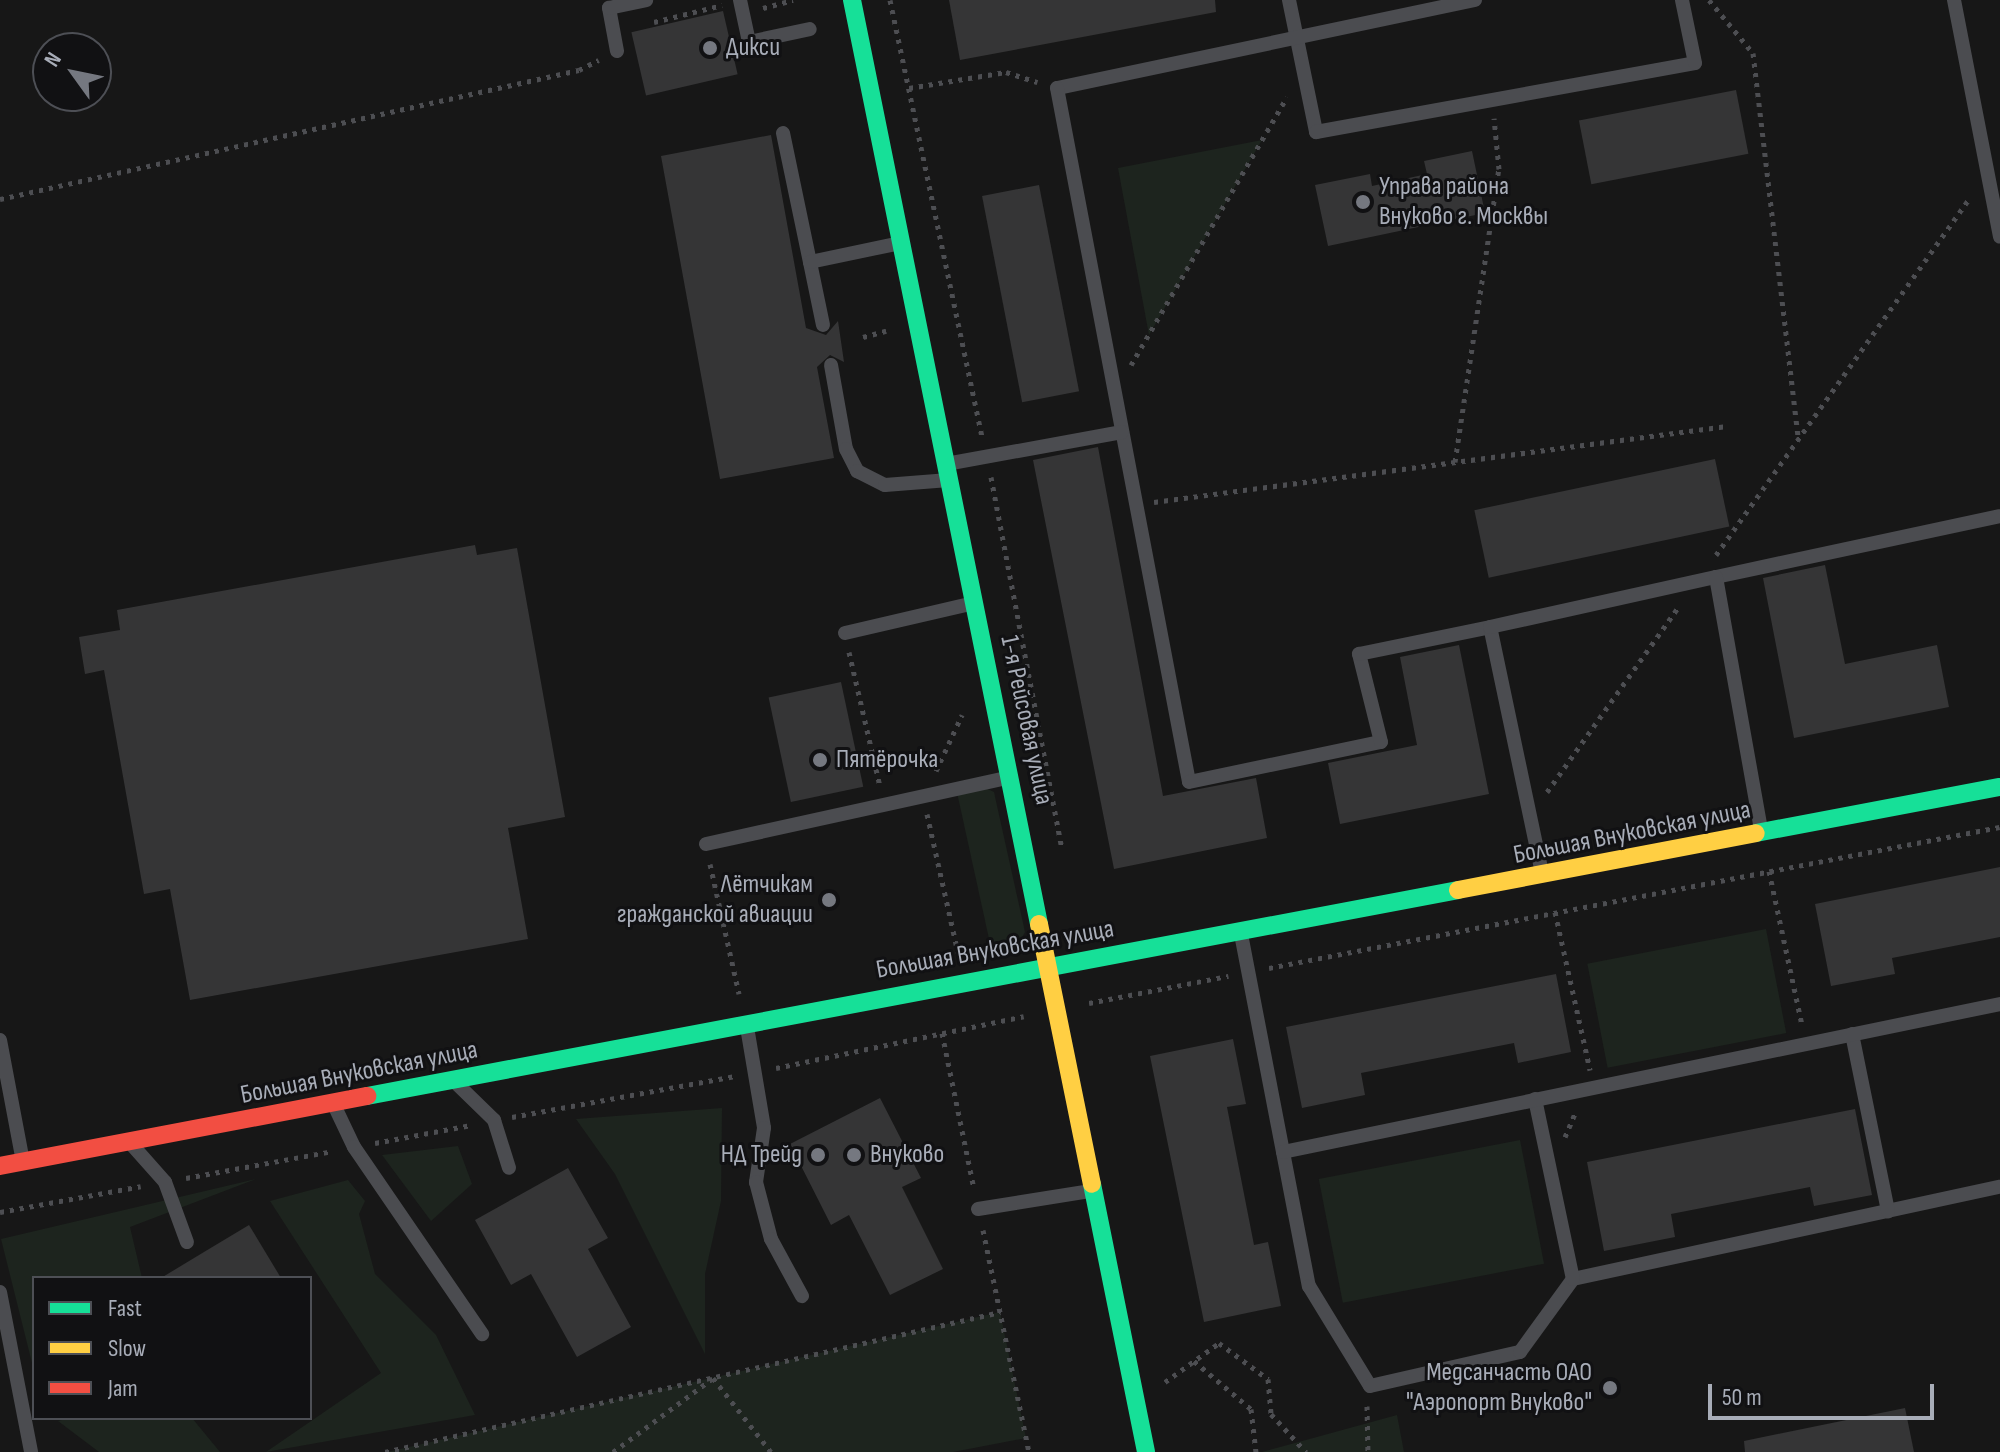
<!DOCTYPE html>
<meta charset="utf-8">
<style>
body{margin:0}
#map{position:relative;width:2000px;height:1452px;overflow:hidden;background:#171717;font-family:"Sofia Sans Condensed",sans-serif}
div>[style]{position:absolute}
.green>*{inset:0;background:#1d241e;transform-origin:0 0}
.building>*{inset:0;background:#353536;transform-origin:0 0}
.path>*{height:5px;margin-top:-2.5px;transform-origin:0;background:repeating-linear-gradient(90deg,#4d4e52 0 4px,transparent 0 10px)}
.lane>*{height:14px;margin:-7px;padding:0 7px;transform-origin:7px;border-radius:7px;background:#4b4c50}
.fast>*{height:18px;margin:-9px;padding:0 9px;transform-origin:9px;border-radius:9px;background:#16e098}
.slow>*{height:18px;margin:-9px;padding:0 9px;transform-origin:9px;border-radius:9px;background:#ffcf43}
.jam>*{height:18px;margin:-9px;padding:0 9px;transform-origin:9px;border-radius:9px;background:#f24e42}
.dots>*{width:22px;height:22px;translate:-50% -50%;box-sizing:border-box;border:4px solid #111113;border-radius:50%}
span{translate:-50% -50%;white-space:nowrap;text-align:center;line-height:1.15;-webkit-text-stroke:6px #111113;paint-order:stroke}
.poi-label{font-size:26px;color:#a8adb8}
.left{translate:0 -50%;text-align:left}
.right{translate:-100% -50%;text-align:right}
.street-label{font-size:26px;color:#a8adb8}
.legend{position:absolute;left:32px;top:1276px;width:280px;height:144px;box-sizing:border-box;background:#111113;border:2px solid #4d4f55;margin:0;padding:10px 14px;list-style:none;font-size:24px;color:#a8adb8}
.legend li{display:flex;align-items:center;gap:16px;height:40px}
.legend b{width:40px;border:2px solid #4d4f55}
.north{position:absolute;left:32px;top:32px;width:80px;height:80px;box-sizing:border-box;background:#111113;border:2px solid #4d4f55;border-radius:50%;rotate:303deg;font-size:22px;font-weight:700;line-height:32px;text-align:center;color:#a8adb8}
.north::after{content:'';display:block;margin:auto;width:28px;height:36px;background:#757880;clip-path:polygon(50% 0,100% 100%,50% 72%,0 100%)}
.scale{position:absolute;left:1708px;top:1384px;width:226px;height:36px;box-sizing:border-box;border:4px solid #a8adb8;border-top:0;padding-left:10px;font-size:24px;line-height:28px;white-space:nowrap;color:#a8adb8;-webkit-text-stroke:6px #111113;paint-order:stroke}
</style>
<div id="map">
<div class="green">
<i style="clip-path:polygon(1262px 140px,1149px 335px,1118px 168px)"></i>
<i style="clip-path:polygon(973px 782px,994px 792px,1025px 932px,1015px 950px,991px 948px,956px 788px)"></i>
<i style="left:1766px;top:929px;width:106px;height:182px;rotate:79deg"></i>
<i style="clip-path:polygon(722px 1108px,721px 1201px,705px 1274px,705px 1354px,615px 1174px,576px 1119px)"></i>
<i style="left:1520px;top:1140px;width:126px;height:205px;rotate:79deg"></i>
<i style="clip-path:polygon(458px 1146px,472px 1184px,431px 1221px,382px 1155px)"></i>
<i style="clip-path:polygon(256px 1179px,130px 1227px,142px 1278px,34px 1278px,34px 1371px,1px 1239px)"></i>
<i style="clip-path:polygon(348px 1180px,365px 1201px,359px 1214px,375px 1274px,436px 1335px,475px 1415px,266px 1452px,381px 1373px,270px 1201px)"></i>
<i style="clip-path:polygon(1000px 1312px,1026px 1438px,953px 1452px,387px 1452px)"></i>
<i style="clip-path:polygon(1397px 1415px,1404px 1452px,1262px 1452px,1295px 1443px)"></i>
<i style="clip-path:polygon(69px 1418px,192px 1418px,220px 1452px,99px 1452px,58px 1421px)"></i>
</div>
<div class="building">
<i style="clip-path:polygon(949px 0,1215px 0,1216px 12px,960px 60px)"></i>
<i style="left:723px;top:11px;width:65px;height:94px;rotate:77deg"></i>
<i style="left:1736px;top:90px;width:65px;height:160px;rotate:79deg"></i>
<i style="clip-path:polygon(771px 135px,806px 328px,826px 335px,838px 321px,844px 362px,830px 355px,817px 367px,834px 458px,720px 479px,661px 156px)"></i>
<i style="clip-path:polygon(1472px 151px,1485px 213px,1328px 246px,1315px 185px,1370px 174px,1372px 186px,1427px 174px,1424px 161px)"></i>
<i style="left:1039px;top:185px;width:210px;height:58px;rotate:79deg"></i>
<i style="clip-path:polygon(1098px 447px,1163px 796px,1256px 778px,1267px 838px,1114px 869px,1033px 460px)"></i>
<i style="left:1715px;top:459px;width:69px;height:246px;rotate:78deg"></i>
<i style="clip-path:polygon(475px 545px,477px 555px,517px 548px,565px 817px,508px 828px,528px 939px,190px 1000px,170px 889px,144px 894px,104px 670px,85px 674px,79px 637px,120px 630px,117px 610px)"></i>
<i style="clip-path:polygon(1825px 565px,1845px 664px,1937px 645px,1949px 707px,1794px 738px,1763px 578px)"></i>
<i style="clip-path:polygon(1459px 645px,1489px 794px,1340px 824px,1328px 763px,1417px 745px,1400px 657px)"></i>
<i style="left:841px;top:682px;width:107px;height:74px;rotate:78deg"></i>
<i style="clip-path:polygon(2000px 867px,2000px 937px,1892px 958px,1895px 974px,1831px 986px,1815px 904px)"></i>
<i style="clip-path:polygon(1556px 974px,1571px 1052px,1518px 1063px,1514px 1043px,1361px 1073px,1365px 1095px,1302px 1108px,1286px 1027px)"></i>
<i style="clip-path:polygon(1233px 1039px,1246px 1104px,1227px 1107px,1254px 1245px,1268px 1242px,1281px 1306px,1204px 1322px,1150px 1056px)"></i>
<i style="clip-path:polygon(880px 1098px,921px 1178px,902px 1187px,943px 1269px,890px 1295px,849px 1215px,831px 1225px,790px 1144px)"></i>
<i style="clip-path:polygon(1855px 1109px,1872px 1195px,1814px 1206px,1810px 1187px,1671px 1214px,1675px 1237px,1604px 1251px,1587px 1162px)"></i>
<i style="clip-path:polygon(568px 1168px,608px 1238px,588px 1249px,631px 1327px,577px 1357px,531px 1274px,511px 1285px,475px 1220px)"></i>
<i style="clip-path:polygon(249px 1225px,281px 1278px,161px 1278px,204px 1252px)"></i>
<i style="clip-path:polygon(1905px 1408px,1914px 1452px,1745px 1452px,1744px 1441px)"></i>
</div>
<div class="path">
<i style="left:890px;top:0;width:446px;rotate:78.1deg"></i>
<i style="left:1709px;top:0;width:69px;rotate:50.3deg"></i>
<i style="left:1753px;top:53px;width:388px;rotate:83.3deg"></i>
<i style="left:763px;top:8px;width:31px;rotate:-15deg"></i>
<i style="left:654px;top:22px;width:70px;rotate:-14deg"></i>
<i style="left:909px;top:88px;width:98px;rotate:-9.4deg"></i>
<i style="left:1006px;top:72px;width:33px;rotate:18deg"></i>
<i style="left:0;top:199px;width:593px;rotate:-12.56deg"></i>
<i style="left:579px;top:70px;width:22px;rotate:-27deg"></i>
<i style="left:863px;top:337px;width:24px;rotate:-15deg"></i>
<i style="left:1131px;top:365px;width:310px;rotate:-59.8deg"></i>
<i style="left:1455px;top:462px;width:296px;rotate:-81.5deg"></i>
<i style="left:1499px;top:169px;width:51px;rotate:-95.6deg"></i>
<i style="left:991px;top:477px;width:378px;rotate:79.2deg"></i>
<i style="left:1154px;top:502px;width:578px;rotate:-7.56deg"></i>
<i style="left:1716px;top:555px;width:438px;rotate:-54.6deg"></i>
<i style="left:849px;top:652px;width:138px;rotate:77deg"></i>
<i style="left:936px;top:771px;width:62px;rotate:-65.1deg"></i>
<i style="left:1547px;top:792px;width:226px;rotate:-54.6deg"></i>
<i style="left:927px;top:814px;width:142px;rotate:77.4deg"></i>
<i style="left:710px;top:864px;width:133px;rotate:77.4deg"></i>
<i style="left:1769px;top:871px;width:157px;rotate:77.9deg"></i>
<i style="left:1555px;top:912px;width:162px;rotate:77.5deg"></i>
<i style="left:1269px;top:968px;width:744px;rotate:-10.92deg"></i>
<i style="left:1089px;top:1003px;width:142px;rotate:-11deg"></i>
<i style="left:942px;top:1033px;width:159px;rotate:78.4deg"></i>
<i style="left:776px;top:1068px;width:253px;rotate:-11.8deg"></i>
<i style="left:512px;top:1117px;width:227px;rotate:-10.4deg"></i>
<i style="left:1565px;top:1137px;width:26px;rotate:-67deg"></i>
<i style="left:375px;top:1143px;width:98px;rotate:-10.6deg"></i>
<i style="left:186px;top:1178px;width:149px;rotate:-10.4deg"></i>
<i style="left:0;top:1212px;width:143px;rotate:-10.4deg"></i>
<i style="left:983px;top:1230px;width:227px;rotate:78.3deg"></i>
<i style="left:1194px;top:1361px;width:75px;rotate:40.1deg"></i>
<i style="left:1251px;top:1409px;width:43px;rotate:83.4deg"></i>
<i style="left:1165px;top:1382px;width:67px;rotate:-35.8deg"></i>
<i style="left:1219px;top:1343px;width:61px;rotate:36.3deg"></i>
<i style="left:1268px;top:1379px;width:35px;rotate:85deg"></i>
<i style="left:1271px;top:1414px;width:52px;rotate:47.4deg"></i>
<i style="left:1367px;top:1406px;width:46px;rotate:88.8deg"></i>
<i style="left:385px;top:1452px;width:631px;rotate:-12.82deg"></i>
<i style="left:613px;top:1452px;width:124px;rotate:-36.5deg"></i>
<i style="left:713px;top:1378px;width:94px;rotate:51.9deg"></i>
</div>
<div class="lane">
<i style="left:740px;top:0;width:43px;rotate:77.9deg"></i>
<i style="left:749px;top:42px;width:62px;rotate:-12deg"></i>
<i style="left:1289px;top:0;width:135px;rotate:78.4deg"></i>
<i style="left:1316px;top:132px;width:385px;rotate:-10.3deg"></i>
<i style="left:1695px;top:63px;width:64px;rotate:-101.7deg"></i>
<i style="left:1475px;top:0;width:427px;rotate:168.1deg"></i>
<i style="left:1057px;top:88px;width:706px;rotate:79.23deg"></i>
<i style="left:1189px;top:782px;width:196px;rotate:-11.8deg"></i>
<i style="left:1381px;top:742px;width:91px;rotate:-104deg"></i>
<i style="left:1359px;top:654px;width:134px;rotate:-11.6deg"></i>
<i style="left:1954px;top:0;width:241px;rotate:79deg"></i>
<i style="left:617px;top:51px;width:44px;rotate:-100.5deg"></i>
<i style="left:609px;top:8px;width:38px;rotate:-12deg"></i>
<i style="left:783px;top:133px;width:132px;rotate:78.2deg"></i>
<i style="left:823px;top:325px;width:64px;rotate:-101.7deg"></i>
<i style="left:810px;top:262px;width:92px;rotate:-11.9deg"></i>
<i style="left:831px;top:365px;width:85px;rotate:79.9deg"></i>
<i style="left:846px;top:449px;width:25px;rotate:63deg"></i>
<i style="left:857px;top:471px;width:31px;rotate:27deg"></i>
<i style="left:885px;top:485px;width:64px;rotate:-4.5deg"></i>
<i style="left:946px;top:464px;width:179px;rotate:-10.3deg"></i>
<i style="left:1716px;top:577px;width:290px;rotate:-12.1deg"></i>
<i style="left:845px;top:633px;width:132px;rotate:-13.1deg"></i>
<i style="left:706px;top:844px;width:307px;rotate:-12.4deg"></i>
<i style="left:1542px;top:873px;width:251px;rotate:-101.9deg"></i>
<i style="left:1490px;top:627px;width:231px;rotate:-12.5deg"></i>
<i style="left:1716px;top:577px;width:257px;rotate:79.9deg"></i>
<i style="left:1241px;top:934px;width:359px;rotate:79.1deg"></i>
<i style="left:1309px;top:1286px;width:117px;rotate:58.6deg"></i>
<i style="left:1370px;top:1386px;width:154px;rotate:-12.8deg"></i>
<i style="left:1520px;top:1352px;width:90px;rotate:-54deg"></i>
<i style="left:1573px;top:1279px;width:437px;rotate:-12.2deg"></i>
<i style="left:747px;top:1027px;width:102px;rotate:80.4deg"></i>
<i style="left:764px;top:1128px;width:55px;rotate:98.4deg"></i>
<i style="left:756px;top:1182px;width:59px;rotate:75.3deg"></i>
<i style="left:771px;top:1239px;width:65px;rotate:61.5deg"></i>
<i style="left:1852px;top:1034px;width:181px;rotate:78.5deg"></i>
<i style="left:0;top:1040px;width:124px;rotate:79.3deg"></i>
<i style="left:457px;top:1084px;width:52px;rotate:44.2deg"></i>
<i style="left:494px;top:1120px;width:50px;rotate:72.6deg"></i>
<i style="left:1535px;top:1099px;width:184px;rotate:78.1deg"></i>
<i style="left:335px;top:1107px;width:44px;rotate:64.6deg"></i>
<i style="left:354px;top:1147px;width:227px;rotate:55.6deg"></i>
<i style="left:133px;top:1146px;width:48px;rotate:48.4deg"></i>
<i style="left:165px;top:1182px;width:64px;rotate:69.9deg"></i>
<i style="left:1283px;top:1152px;width:732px;rotate:-11.66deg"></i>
<i style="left:978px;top:1209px;width:113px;rotate:-9.1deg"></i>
<i style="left:0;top:1292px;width:163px;rotate:79deg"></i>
</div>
<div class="fast">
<i style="left:852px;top:0;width:943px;rotate:78.56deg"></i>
<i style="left:1756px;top:833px;width:248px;rotate:-10.7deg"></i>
<i style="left:367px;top:1096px;width:1110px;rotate:-10.69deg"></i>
<i style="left:1092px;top:1184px;width:273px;rotate:78.6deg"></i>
</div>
<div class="slow">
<i style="left:1458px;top:890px;width:303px;rotate:-10.8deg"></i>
<i style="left:1039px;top:924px;width:265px;rotate:78.5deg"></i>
</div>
<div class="jam">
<i style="left:0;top:1166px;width:374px;rotate:-10.8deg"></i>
</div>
<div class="dots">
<i style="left:710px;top:48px;background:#757880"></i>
<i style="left:1363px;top:202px;background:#757880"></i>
<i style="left:820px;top:760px;background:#757880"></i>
<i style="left:829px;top:900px;background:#757880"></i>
<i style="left:818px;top:1155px;background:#757880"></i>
<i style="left:854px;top:1155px;background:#757880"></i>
<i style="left:1610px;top:1388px;background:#757880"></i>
</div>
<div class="poi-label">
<span class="left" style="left:726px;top:48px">Дикси</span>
<span class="left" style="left:1379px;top:202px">Управа района<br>Внуково г. Москвы</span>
<span class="left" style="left:836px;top:760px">Пятёрочка</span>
<span class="right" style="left:813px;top:900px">Лётчикам<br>гражданской авиации</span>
<span class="right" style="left:802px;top:1155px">НД Трейд</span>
<span class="left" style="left:870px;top:1155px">Внуково</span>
<span class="right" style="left:1592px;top:1388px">Медсанчасть ОАО<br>"Аэропорт Внуково"</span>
</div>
<div class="street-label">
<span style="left:1026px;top:720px;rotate:78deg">1-я Рейсовая улица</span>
<span style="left:1632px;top:833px;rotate:-11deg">Большая Внуковская улица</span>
<span style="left:995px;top:950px;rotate:-10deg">Большая Внуковская улица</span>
<span style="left:359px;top:1073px;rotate:-11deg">Большая Внуковская улица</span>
</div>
<ul class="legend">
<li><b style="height:10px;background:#16e098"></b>Fast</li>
<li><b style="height:10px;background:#ffcf43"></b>Slow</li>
<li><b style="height:10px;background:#f24e42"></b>Jam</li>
</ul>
<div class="north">N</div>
<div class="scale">50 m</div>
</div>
